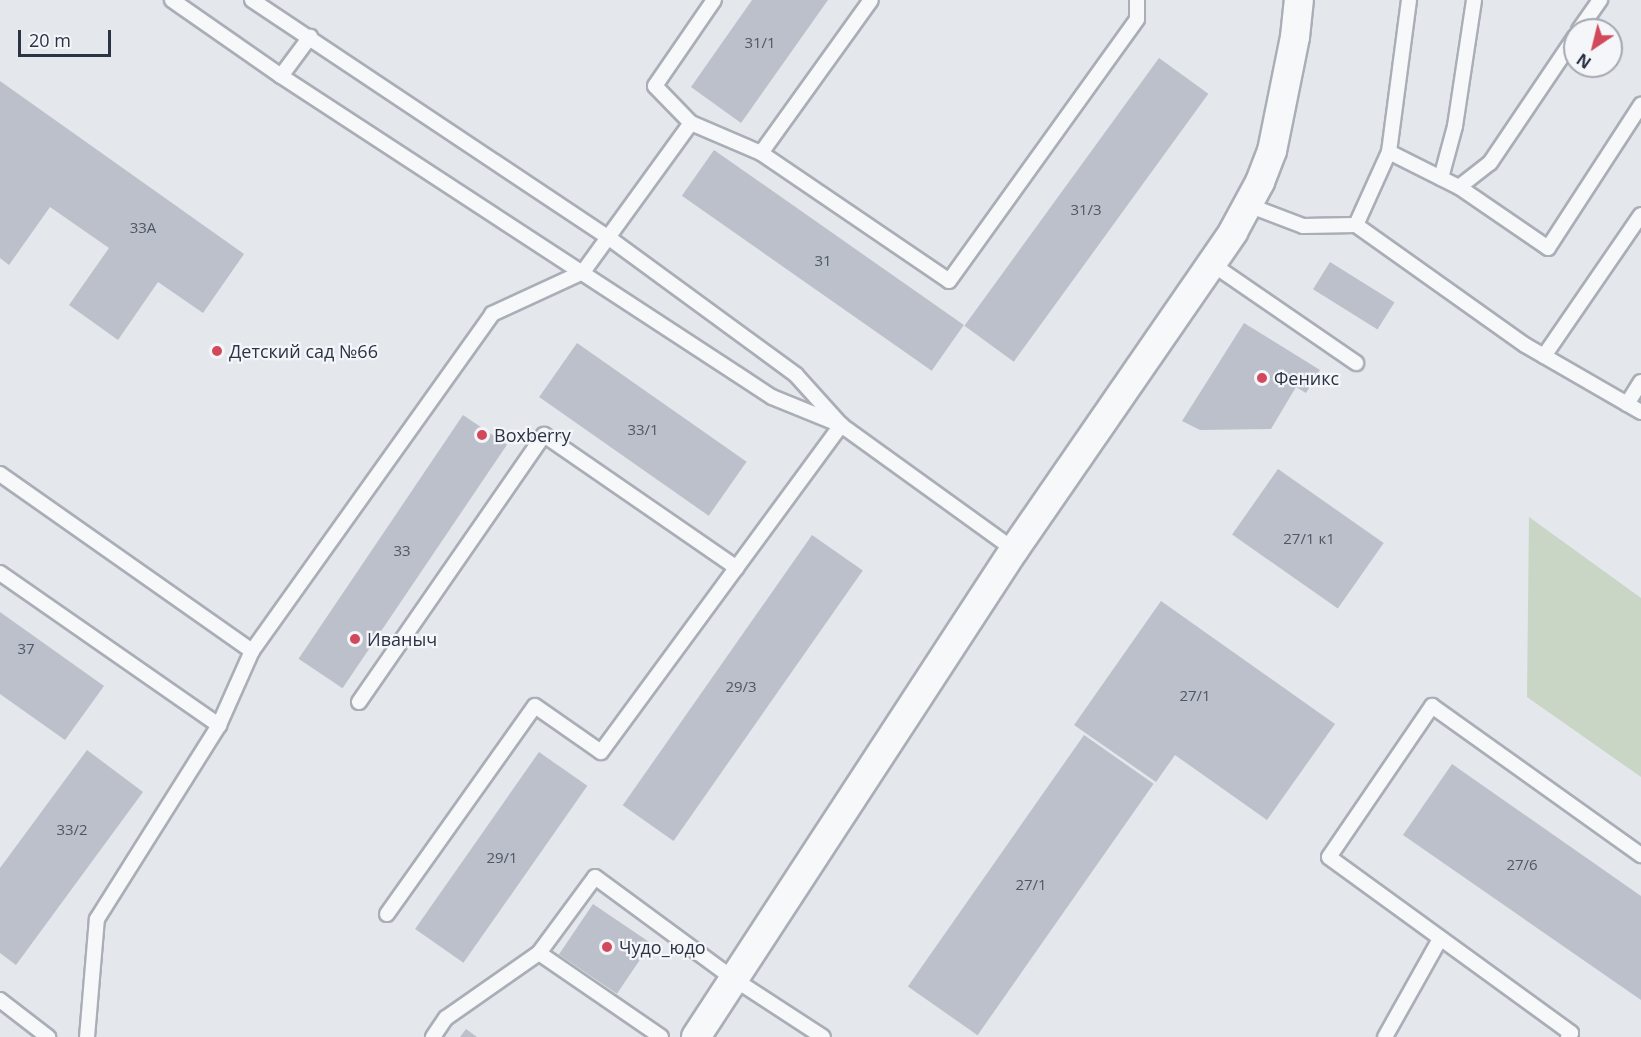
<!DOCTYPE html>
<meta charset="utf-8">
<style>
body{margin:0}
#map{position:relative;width:1641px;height:1037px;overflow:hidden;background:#e4e7ec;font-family:"Open Sans",sans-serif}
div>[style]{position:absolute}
.green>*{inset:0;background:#c9d6c5}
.building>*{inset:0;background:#bbc0ca;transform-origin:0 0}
.roads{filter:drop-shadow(2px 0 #a9aeb7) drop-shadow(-2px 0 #a9aeb7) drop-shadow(0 2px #a9aeb7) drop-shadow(0 -2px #a9aeb7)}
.service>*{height:14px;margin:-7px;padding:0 7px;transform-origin:7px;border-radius:7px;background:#f7f8fa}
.minor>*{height:28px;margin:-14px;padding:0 14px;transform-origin:14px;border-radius:14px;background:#f7f8fa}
.dots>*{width:16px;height:16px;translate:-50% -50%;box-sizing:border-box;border:3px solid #f4f6f9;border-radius:50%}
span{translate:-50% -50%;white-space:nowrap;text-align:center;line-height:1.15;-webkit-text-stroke:4.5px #f4f6f9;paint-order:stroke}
.number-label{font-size:15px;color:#4f5766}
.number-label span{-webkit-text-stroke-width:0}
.poi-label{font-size:18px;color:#2b3445}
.left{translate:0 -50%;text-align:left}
.north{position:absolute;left:1563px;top:18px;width:60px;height:60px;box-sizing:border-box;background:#f4f6f9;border:2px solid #a4a8b1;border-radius:50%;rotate:215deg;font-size:16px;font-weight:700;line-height:24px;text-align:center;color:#2b3445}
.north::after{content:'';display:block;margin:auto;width:21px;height:27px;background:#d1495b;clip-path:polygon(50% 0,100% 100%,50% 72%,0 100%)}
.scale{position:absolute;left:18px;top:30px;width:93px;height:27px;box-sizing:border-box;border:3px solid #2b3445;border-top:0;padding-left:8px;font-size:18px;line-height:21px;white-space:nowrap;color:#2b3445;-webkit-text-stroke:4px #f4f6f9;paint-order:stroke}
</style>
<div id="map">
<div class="green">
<i style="clip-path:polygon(1529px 517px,1641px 598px,1641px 777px,1527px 697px)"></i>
</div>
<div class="building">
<i style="clip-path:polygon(752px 0,828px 0,741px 123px,691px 87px)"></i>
<i style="left:1159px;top:58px;width:61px;height:331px;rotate:36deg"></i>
<i style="clip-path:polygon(0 81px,244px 254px,203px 313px,158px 282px,118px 340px,69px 305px,109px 248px,50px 207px,9px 265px,0 258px)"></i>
<i style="left:714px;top:150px;width:305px;height:56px;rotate:35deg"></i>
<i style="left:1330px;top:262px;width:76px;height:32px;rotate:32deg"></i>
<i style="clip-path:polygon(1244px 323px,1320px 370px,1306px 393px,1296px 387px,1271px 429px,1200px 430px,1182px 421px)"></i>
<i style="left:577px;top:343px;width:207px;height:66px;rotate:35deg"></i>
<i style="left:463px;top:415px;width:53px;height:294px;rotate:34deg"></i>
<i style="left:1278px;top:469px;width:129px;height:80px;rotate:35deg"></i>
<i style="left:812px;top:535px;width:62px;height:330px;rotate:35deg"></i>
<i style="clip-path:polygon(1161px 601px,1335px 724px,1267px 820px,1175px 755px,1156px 782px,1074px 725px)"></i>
<i style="clip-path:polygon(0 612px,104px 686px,65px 740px,0 694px)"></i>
<i style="left:1084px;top:735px;width:85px;height:307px;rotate:35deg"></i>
<i style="clip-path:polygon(87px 750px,143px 792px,16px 965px,0 953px,0 868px)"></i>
<i style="left:539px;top:752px;width:59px;height:216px;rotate:35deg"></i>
<i style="clip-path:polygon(1452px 764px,1641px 896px,1641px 1000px,1403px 835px)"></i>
<i style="left:593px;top:904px;width:70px;height:61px;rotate:34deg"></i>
<i style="clip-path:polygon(466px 1029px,477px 1037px,460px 1037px)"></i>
</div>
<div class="roads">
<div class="service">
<i style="left:172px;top:0;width:133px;rotate:34.9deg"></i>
<i style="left:281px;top:76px;width:587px;rotate:33.18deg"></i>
<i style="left:772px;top:397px;width:69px;rotate:22.1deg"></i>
<i style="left:252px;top:0;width:429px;rotate:33.7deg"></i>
<i style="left:609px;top:238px;width:232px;rotate:36.2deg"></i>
<i style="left:796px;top:375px;width:67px;rotate:48deg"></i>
<i style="left:841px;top:425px;width:213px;rotate:35.8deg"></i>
<i style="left:714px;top:0;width:104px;rotate:124.5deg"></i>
<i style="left:655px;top:86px;width:52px;rotate:45.8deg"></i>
<i style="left:691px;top:123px;width:76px;rotate:23.2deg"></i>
<i style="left:761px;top:153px;width:227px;rotate:34.2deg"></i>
<i style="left:949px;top:281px;width:322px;rotate:-54.3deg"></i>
<i style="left:1137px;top:19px;width:19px;rotate:-90deg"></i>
<i style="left:1579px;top:30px;width:37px;rotate:-55deg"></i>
<i style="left:281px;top:76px;width:49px;rotate:-53.4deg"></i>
<i style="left:1389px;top:152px;width:78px;rotate:26.6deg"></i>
<i style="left:1459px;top:187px;width:108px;rotate:34.4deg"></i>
<i style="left:1548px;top:248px;width:171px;rotate:-57deg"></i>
<i style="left:761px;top:153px;width:188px;rotate:-54.3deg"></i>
<i style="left:1441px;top:178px;width:54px;rotate:-74.9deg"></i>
<i style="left:1455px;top:126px;width:127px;rotate:-81.4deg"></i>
<i style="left:1459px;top:187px;width:39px;rotate:-38deg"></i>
<i style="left:1490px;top:163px;width:152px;rotate:-56deg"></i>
<i style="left:1248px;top:205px;width:59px;rotate:20.9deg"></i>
<i style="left:1303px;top:226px;width:53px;rotate:-1.1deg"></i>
<i style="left:1356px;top:225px;width:207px;rotate:35.4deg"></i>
<i style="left:1525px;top:345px;width:134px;rotate:30deg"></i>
<i style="left:1356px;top:225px;width:80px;rotate:-65.7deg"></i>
<i style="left:1389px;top:152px;width:153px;rotate:-82.5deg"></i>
<i style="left:1212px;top:264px;width:175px;rotate:34.5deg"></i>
<i style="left:1544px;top:356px;width:171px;rotate:-55.5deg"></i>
<i style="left:1627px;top:404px;width:26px;rotate:-58deg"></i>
<i style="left:0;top:474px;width:308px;rotate:35.1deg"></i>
<i style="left:0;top:573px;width:267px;rotate:34.8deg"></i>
<i style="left:359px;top:702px;width:325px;rotate:-55.3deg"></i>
<i style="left:544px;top:435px;width:234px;rotate:34.6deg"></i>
<i style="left:387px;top:914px;width:255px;rotate:-54.6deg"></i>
<i style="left:535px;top:706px;width:80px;rotate:34.9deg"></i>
<i style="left:601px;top:752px;width:406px;rotate:-53.7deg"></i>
<i style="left:539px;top:953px;width:148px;rotate:34.5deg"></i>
<i style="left:0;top:1000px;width:61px;rotate:37.6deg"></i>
<i style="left:87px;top:1037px;width:118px;rotate:-85.2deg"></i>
<i style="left:97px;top:919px;width:229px;rotate:-57.8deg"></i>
<i style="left:219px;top:725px;width:81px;rotate:-66deg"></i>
<i style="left:252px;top:651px;width:414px;rotate:-54.5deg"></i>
<i style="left:492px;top:314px;width:100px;rotate:-24.8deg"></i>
<i style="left:583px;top:272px;width:184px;rotate:-54.1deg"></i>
<i style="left:433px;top:1037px;width:23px;rotate:-56deg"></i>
<i style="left:446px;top:1018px;width:113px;rotate:-35deg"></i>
<i style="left:539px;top:953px;width:94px;rotate:-53.6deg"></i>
<i style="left:595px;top:877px;width:172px;rotate:36.3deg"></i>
<i style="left:734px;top:979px;width:106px;rotate:33.1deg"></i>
<i style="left:1385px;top:1037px;width:112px;rotate:-60.7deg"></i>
<i style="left:1568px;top:1037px;width:5px;rotate:-53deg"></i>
<i style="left:1571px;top:1033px;width:299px;rotate:-144deg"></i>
<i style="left:1329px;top:857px;width:183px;rotate:-55.7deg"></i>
<i style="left:1432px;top:706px;width:257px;rotate:35.5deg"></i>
</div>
<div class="minor">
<i style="left:696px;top:1037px;width:582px;rotate:-56.86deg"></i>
<i style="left:1014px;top:550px;width:386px;rotate:-55.4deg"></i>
<i style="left:1233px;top:232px;width:57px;rotate:-61.6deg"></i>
<i style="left:1260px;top:182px;width:33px;rotate:-69deg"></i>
<i style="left:1272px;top:151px;width:116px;rotate:-78.6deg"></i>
<i style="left:1295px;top:37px;width:37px;rotate:-84deg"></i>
</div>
</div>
<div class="dots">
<i style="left:217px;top:351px;background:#d1495b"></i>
<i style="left:1262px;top:378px;background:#d1495b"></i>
<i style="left:482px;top:435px;background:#d1495b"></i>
<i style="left:355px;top:639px;background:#d1495b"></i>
<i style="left:607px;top:947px;background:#d1495b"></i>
</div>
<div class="number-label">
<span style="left:760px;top:43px">31/1</span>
<span style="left:1086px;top:210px">31/3</span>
<span style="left:143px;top:228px">33А</span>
<span style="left:823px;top:261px">31</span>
<span style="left:643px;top:430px">33/1</span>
<span style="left:1309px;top:539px">27/1 к1</span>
<span style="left:402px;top:551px">33</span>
<span style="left:26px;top:649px">37</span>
<span style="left:741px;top:687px">29/3</span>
<span style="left:1195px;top:696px">27/1</span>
<span style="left:72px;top:830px">33/2</span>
<span style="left:502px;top:858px">29/1</span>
<span style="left:1522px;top:865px">27/6</span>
<span style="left:1031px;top:885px">27/1</span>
</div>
<div class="poi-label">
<span class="left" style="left:229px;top:351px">Детский сад №66</span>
<span class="left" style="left:1274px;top:378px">Феникс</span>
<span class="left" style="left:494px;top:435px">Boxberry</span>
<span class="left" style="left:367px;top:639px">Иваныч</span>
<span class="left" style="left:619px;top:947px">Чудо_юдо</span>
</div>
<div class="north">N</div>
<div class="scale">20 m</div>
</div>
